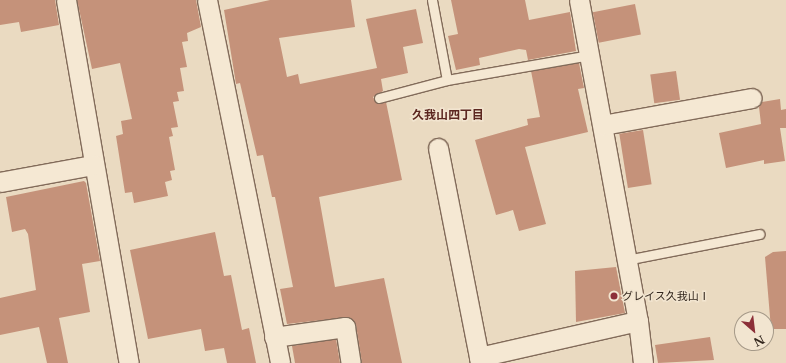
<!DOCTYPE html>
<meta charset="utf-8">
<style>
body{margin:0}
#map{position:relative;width:786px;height:363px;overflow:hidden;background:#eadac1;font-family:"Libre Baskerville","Noto Sans JP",serif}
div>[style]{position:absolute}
.building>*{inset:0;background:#c5927a;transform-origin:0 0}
.roads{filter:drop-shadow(1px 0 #826b5a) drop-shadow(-1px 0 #826b5a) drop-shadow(0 1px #826b5a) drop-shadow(0 -1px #826b5a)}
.lane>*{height:9px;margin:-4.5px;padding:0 4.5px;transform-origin:4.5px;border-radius:4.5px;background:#f5e8d3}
.street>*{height:19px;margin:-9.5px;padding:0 9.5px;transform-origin:9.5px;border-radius:9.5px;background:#f5e8d3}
.dots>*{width:11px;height:11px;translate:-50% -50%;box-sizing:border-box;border:2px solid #f2e5d0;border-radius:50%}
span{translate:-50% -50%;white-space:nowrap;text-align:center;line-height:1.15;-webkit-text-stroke:3px #f2e5d0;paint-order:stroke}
.poi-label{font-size:11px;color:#32261d}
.left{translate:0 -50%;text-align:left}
.neighbourhood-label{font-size:12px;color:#5c2720;font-weight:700}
.north{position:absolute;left:734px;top:311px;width:40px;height:40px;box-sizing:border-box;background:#f2e5d0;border:1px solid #a59988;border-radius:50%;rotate:152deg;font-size:11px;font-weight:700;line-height:16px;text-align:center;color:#32261d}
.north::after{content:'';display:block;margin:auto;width:14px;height:18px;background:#8c2f38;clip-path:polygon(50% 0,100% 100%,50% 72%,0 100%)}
</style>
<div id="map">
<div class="building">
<i style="clip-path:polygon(0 0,55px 0,59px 25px,21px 32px,19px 22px,0 25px)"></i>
<i style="clip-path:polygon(77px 0,196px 0,201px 27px,187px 33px,188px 41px,182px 42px,187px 67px,180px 68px,184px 91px,177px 92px,179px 101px,173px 102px,178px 127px,171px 128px,173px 136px,169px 137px,175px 170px,170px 171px,172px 180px,165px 182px,168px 196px,134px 203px,132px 192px,125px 193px,116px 136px,123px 134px,121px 121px,132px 119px,120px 63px,92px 69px)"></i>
<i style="clip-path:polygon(270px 0,351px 0,355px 27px,279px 38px,287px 77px,298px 74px,300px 84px,377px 68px,366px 19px,416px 9px,423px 43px,403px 47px,408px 73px,381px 79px,383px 91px,373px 97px,377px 104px,386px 102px,402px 180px,319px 197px,335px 287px,384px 278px,402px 363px,362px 363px,356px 325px,349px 317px,287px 324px,280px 289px,293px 287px,275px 197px,272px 197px,263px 155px,257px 156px,240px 83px,236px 84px,224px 10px)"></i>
<i style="clip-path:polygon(451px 0,525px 0,529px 20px,570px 12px,576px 51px,528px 60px,526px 50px,519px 49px,479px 58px,480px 65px,456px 70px,448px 36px,458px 34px)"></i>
<i style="left:635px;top:4px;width:31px;height:43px;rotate:79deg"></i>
<i style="clip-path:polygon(579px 63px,584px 88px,578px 89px,588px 132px,525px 147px,546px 224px,519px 231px,513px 210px,496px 215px,475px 140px,528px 125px,527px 119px,540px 117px,531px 71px)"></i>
<i style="left:676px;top:71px;width:29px;height:26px;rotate:82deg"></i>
<i style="clip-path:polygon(780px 99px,781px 110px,786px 109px,786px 128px,780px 128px,785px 161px,764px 164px,764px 160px,726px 168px,719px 133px,761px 124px,759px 107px,762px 102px)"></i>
<i style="left:643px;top:130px;width:55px;height:24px;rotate:81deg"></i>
<i style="clip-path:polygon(84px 181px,86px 183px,100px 261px,82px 264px,90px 312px,59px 318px,68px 363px,47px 363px,39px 327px,0 335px,0 298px,36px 290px,28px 234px,25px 229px,12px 232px,6px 197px)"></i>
<i style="clip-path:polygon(215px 232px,224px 276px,231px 275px,242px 330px,249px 328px,256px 363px,227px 363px,224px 348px,205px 351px,201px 329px,148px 339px,130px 250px)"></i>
<i style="clip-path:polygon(786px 251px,786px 329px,771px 329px,765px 257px,773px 252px)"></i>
<i style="clip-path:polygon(616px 267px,625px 313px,576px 322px,575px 271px)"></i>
<i style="clip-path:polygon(710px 337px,714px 360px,658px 363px,655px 345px)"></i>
<i style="clip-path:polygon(336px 339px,340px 363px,295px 363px,292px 346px)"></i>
</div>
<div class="roads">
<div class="lane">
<i style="left:432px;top:0;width:81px;rotate:79.4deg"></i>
<i style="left:379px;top:98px;width:70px;rotate:-14.8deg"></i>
<i style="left:447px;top:80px;width:145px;rotate:-9.9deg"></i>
<i style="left:626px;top:260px;width:136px;rotate:-11deg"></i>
</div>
<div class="street">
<i style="left:66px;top:0;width:368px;rotate:80.2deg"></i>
<i style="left:207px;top:0;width:370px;rotate:78.6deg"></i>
<i style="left:579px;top:0;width:326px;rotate:79.6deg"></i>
<i style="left:638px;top:321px;width:42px;rotate:83.2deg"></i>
<i style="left:603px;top:125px;width:151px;rotate:-10.3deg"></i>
<i style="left:438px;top:148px;width:213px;rotate:78.9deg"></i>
<i style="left:0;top:182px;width:95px;rotate:-10.4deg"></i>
<i style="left:274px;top:337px;width:72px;rotate:-8deg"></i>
<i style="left:345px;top:327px;width:36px;rotate:81deg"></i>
<i style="left:480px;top:363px;width:6px;rotate:-99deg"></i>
<i style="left:479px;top:357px;width:163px;rotate:-12.8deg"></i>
</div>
</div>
<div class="dots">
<i style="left:614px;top:296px;background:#8c2f38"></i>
</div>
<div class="poi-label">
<span class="left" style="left:622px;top:296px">グレイス久我山Ⅰ</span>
</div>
<div class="neighbourhood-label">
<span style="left:448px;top:115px">久我山四丁目</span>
</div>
<div class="north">N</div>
</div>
